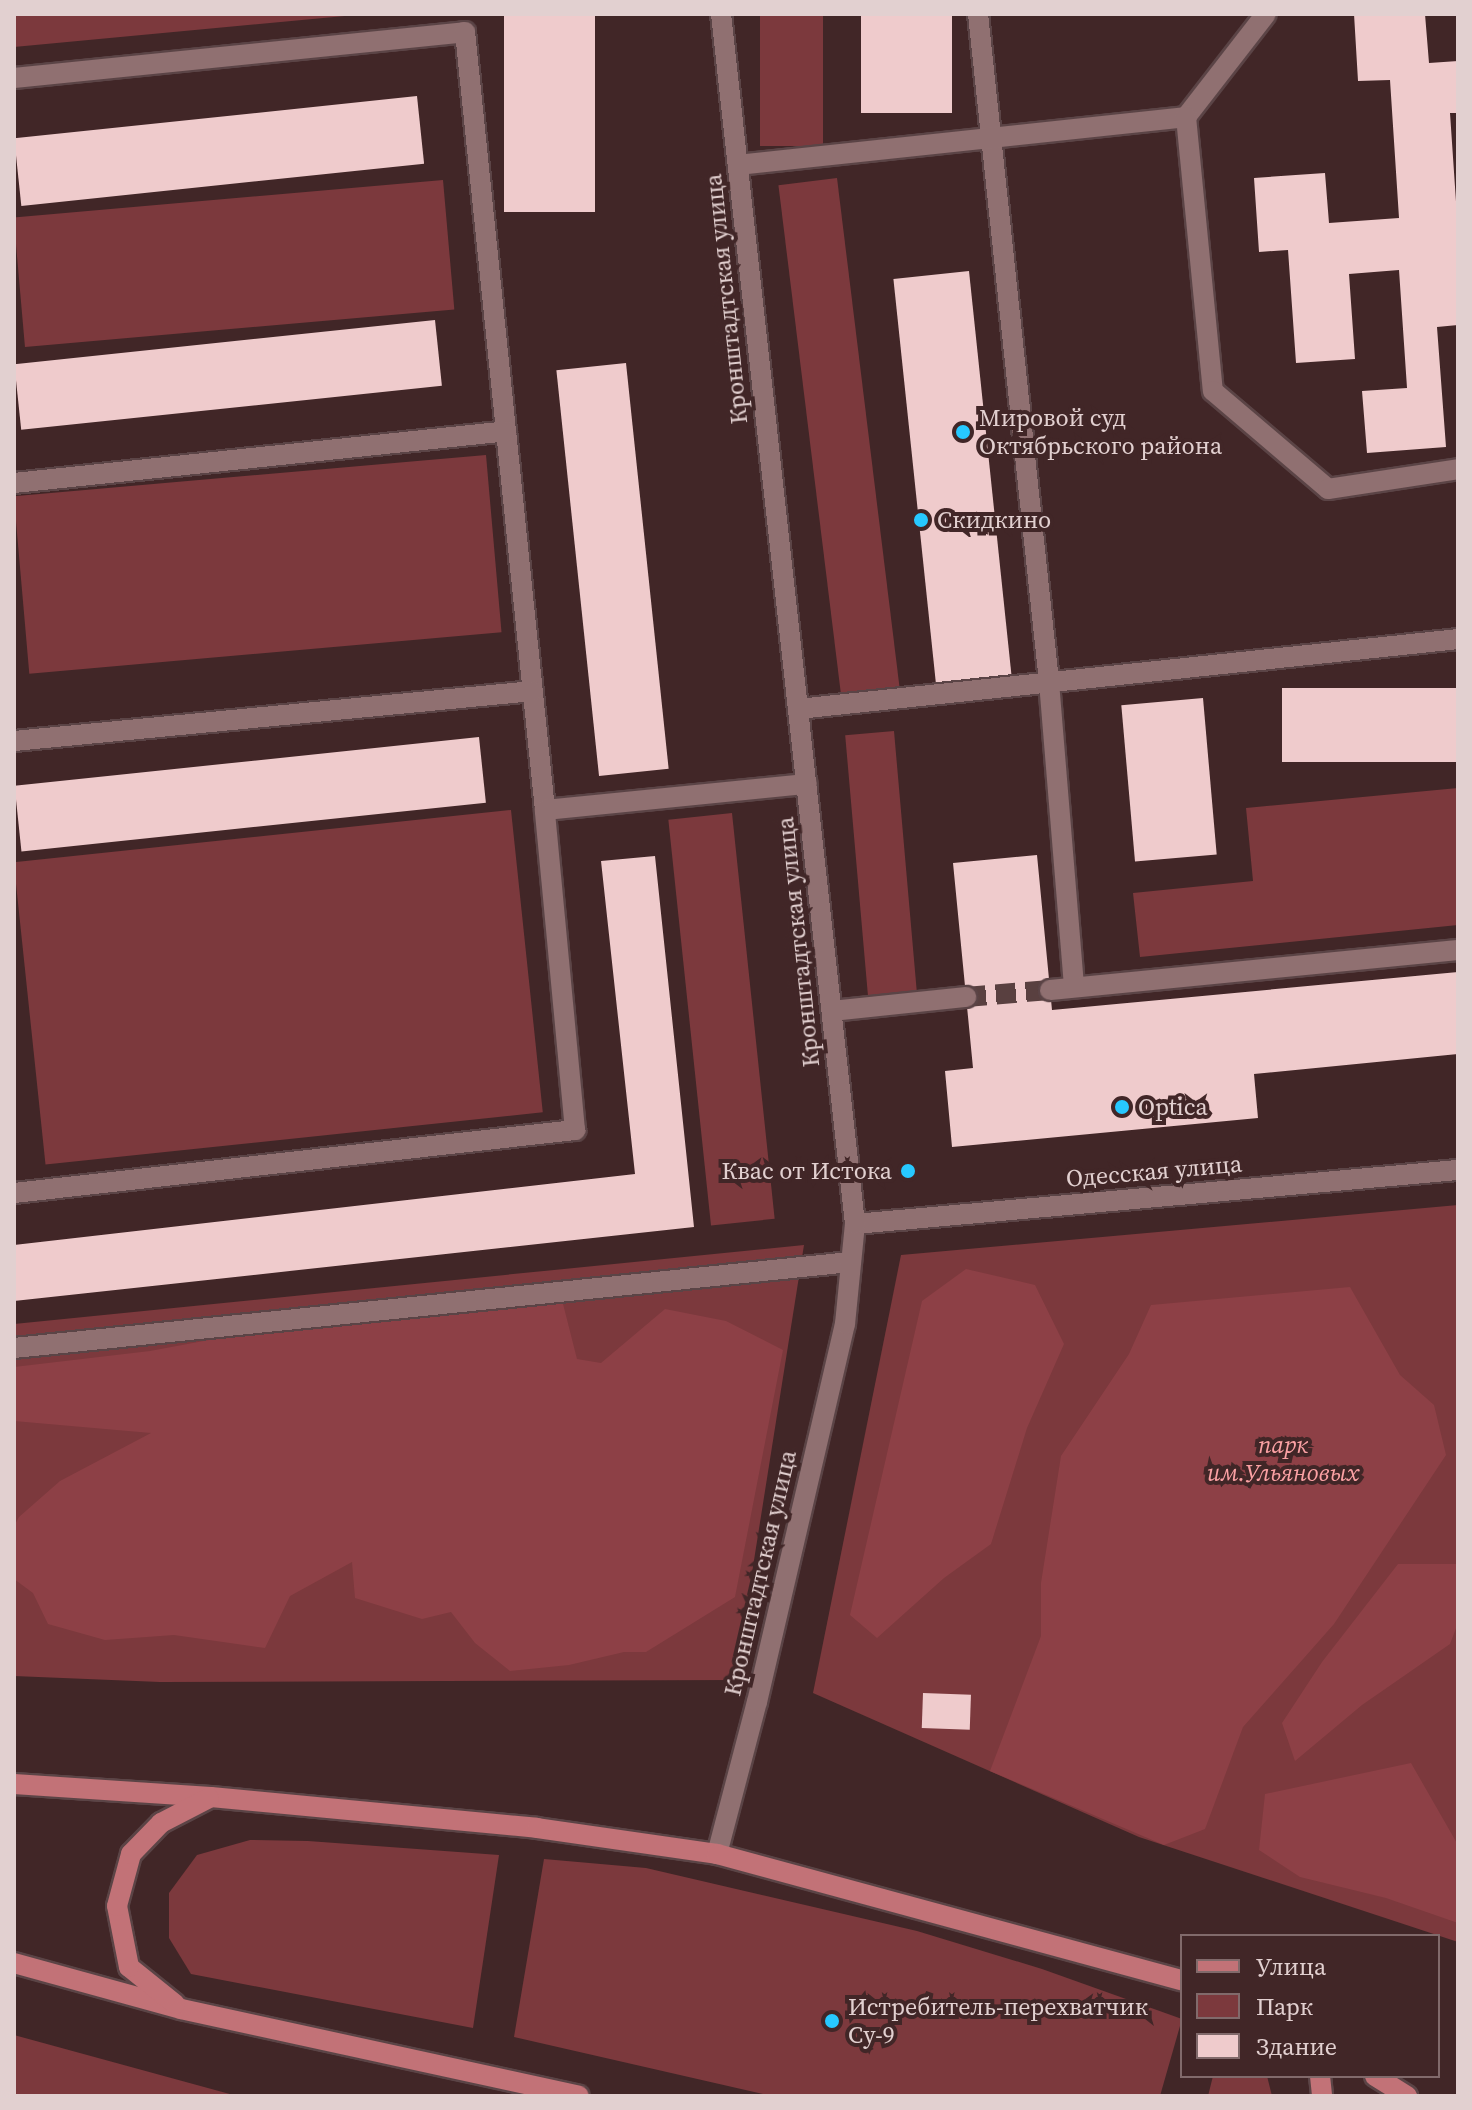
<!DOCTYPE html>
<meta charset="utf-8">
<style>
body{margin:0}
#map{position:relative;width:1472px;height:2110px;overflow:hidden;background:#412627;font-family:"Source Serif 4",serif}
div>[style]{position:absolute}
.green>*{inset:0;background:#7c393d;transform-origin:0 0}
.forest>*{inset:0;background:#8d4046}
.building>*{inset:0;background:#efcbcc;transform-origin:0 0}
.minor-tunnel>*{height:20px;margin-top:-10px;transform-origin:0;background:repeating-linear-gradient(90deg,#594040 0 20px,transparent 0 30px)}
.roads{filter:drop-shadow(2px 0 #5b4446) drop-shadow(-2px 0 #5b4446) drop-shadow(0 2px #5b4446) drop-shadow(0 -2px #5b4446)}
.minor>*{height:20px;margin:-10px;padding:0 10px;transform-origin:10px;border-radius:10px;background:#907071}
.major>*{height:20px;margin:-10px;padding:0 10px;transform-origin:10px;border-radius:10px;background:#c27277}
.dots>*{width:22px;height:22px;translate:-50% -50%;box-sizing:border-box;border:4px solid #412627;border-radius:50%}
span{translate:-50% -50%;white-space:nowrap;text-align:center;line-height:1.15;-webkit-text-stroke:8px #412627;paint-order:stroke}
.street-label{font-size:24px;color:#e2d0d0}
.poi-label{font-size:24px;color:#e2d0d0}
.left{translate:0 -50%;text-align:left}
.right{translate:-100% -50%;text-align:right}
.park-label{font-size:24px;color:#fba1a4;font-style:italic}
.frame{position:absolute;inset:0;border:16px solid #e2d0d0;pointer-events:none}
.legend{position:absolute;left:1180px;top:1934px;width:260px;height:144px;box-sizing:border-box;background:#412627;border:2px solid #816a6b;margin:0;padding:10px 14px;list-style:none;font-size:24px;color:#e2d0d0}
.legend li{display:flex;align-items:center;gap:16px;height:40px}
.legend b{width:40px;border:2px solid #816a6b}
</style>
<div id="map">
<div class="green">
<i style="clip-path:polygon(14px 14px,366px 14px,14px 47px)"></i>
<i style="left:760px;top:14px;width:63px;height:132px"></i>
<i style="left:837px;top:178px;width:520px;height:59px;rotate:83deg"></i>
<i style="left:443px;top:180px;width:130px;height:431px;rotate:85deg"></i>
<i style="left:486px;top:455px;width:178px;height:474px;rotate:85deg"></i>
<i style="left:894px;top:731px;width:263px;height:49px;rotate:85deg"></i>
<i style="clip-path:polygon(1458px 788px,1458px 925px,1140px 957px,1133px 893px,1253px 881px,1246px 808px)"></i>
<i style="left:511px;top:810px;width:304px;height:500px;rotate:84deg"></i>
<i style="left:732px;top:813px;width:408px;height:64px;rotate:84deg"></i>
<i style="clip-path:polygon(1458px 1205px,1458px 1942px,1139px 1837px,813px 1693px,901px 1255px)"></i>
<i style="clip-path:polygon(804px 1245px,735px 1680px,160px 1682px,14px 1676px,14px 1324px)"></i>
<i style="clip-path:polygon(250px 1840px,308px 1841px,499px 1855px,473px 2028px,191px 1974px,169px 1938px,169px 1893px,197px 1855px)"></i>
<i style="clip-path:polygon(544px 1859px,646px 1868px,917px 1931px,1042px 1969px,1182px 2019px,1160px 2096px,772px 2096px,514px 2037px)"></i>
<i style="clip-path:polygon(14px 2035px,237px 2096px,14px 2096px)"></i>
<i style="clip-path:polygon(1213px 2076px,1267px 2076px,1272px 2096px,1208px 2096px)"></i>
</div>
<div class="forest">
<i style="clip-path:polygon(966px 1269px,1035px 1285px,1064px 1344px,1027px 1428px,991px 1544px,944px 1578px,877px 1638px,850px 1615px,922px 1301px)"></i>
<i style="clip-path:polygon(1350px 1287px,1400px 1375px,1434px 1405px,1446px 1455px,1334px 1624px,1243px 1727px,1205px 1829px,1164px 1845px,990px 1771px,1041px 1636px,1041px 1583px,1061px 1456px,1129px 1354px,1151px 1305px)"></i>
<i style="clip-path:polygon(560px 1292px,577px 1359px,601px 1363px,665px 1309px,726px 1321px,783px 1350px,735px 1597px,646px 1652px,624px 1652px,569px 1665px,510px 1671px,475px 1643px,451px 1612px,422px 1619px,355px 1598px,352px 1562px,290px 1596px,265px 1648px,174px 1635px,105px 1640px,48px 1624px,33px 1593px,14px 1579px,14px 1526px,19px 1517px,60px 1481px,151px 1433px,14px 1421px,14px 1367px,150px 1351px,349px 1314px)"></i>
<i style="clip-path:polygon(1398px 1564px,1458px 1564px,1458px 1623px,1450px 1644px,1362px 1705px,1295px 1761px,1282px 1723px,1322px 1662px)"></i>
<i style="clip-path:polygon(1411px 1763px,1458px 1845px,1458px 1923px,1386px 1898px,1300px 1877px,1259px 1850px,1265px 1794px)"></i>
</div>
<div class="building">
<i style="left:504px;top:14px;width:91px;height:198px"></i>
<i style="left:861px;top:14px;width:91px;height:99px"></i>
<i style="clip-path:polygon(1354px 14px,1425px 14px,1429px 63px,1458px 61px,1458px 113px,1450px 113px,1458px 231px,1458px 325px,1437px 327px,1446px 447px,1367px 453px,1362px 391px,1407px 388px,1399px 270px,1349px 274px,1355px 359px,1296px 363px,1288px 250px,1259px 252px,1254px 178px,1325px 173px,1329px 223px,1399px 218px,1390px 80px,1358px 81px)"></i>
<i style="left:417px;top:96px;width:68px;height:405px;rotate:84deg"></i>
<i style="left:969px;top:271px;width:408px;height:76px;rotate:84deg"></i>
<i style="left:435px;top:320px;width:66px;height:423px;rotate:84deg"></i>
<i style="left:626px;top:363px;width:408px;height:70px;rotate:84deg"></i>
<i style="left:1458px;top:688px;width:74px;height:176px;rotate:90deg"></i>
<i style="left:1203px;top:698px;width:157px;height:82px;rotate:85deg"></i>
<i style="left:479px;top:737px;width:66px;height:467px;rotate:84deg"></i>
<i style="clip-path:polygon(1037px 855px,1052px 1010px,1458px 972px,1458px 1054px,1254px 1074px,1258px 1118px,952px 1147px,945px 1071px,973px 1068px,953px 863px)"></i>
<i style="clip-path:polygon(655px 856px,694px 1227px,14px 1301px,14px 1245px,635px 1174px,601px 861px)"></i>
<i style="left:923px;top:1693px;width:48px;height:35px;rotate:2deg"></i>
</div>
<div class="minor-tunnel">
<i style="left:966px;top:997px;width:84px;rotate:-4.8deg"></i>
</div>
<div class="roads">
<div class="minor">
<i style="left:978px;top:14px;width:672px;rotate:83.93deg"></i>
<i style="left:1049px;top:682px;width:305px;rotate:85.3deg"></i>
<i style="left:14px;top:78px;width:453px;rotate:-5.8deg"></i>
<i style="left:465px;top:32px;width:782px;rotate:84.13deg"></i>
<i style="left:1186px;top:117px;width:130px;rotate:-52.2deg"></i>
<i style="left:738px;top:165px;width:451px;rotate:-6.1deg"></i>
<i style="left:1186px;top:117px;width:275px;rotate:84.4deg"></i>
<i style="left:1213px;top:391px;width:151px;rotate:40.4deg"></i>
<i style="left:1328px;top:489px;width:132px;rotate:-8.7deg"></i>
<i style="left:14px;top:483px;width:495px;rotate:-6deg"></i>
<i style="left:798px;top:709px;width:664px;rotate:-6.05deg"></i>
<i style="left:14px;top:741px;width:521px;rotate:-5.5deg"></i>
<i style="left:1050px;top:990px;width:410px;rotate:-5.6deg"></i>
<i style="left:832px;top:1011px;width:135px;rotate:-6deg"></i>
<i style="left:14px;top:1193px;width:565px;rotate:-6.41deg"></i>
<i style="left:575px;top:1130px;width:321px;rotate:-95.4deg"></i>
<i style="left:545px;top:810px;width:263px;rotate:-5.7deg"></i>
<i style="left:855px;top:1224px;width:605px;rotate:-5.12deg"></i>
<i style="left:14px;top:1348px;width:841px;rotate:-5.87deg"></i>
<i style="left:717px;top:1854px;width:157px;rotate:-75.3deg"></i>
<i style="left:757px;top:1702px;width:388px;rotate:-76.9deg"></i>
<i style="left:845px;top:1324px;width:100px;rotate:-84.3deg"></i>
<i style="left:855px;top:1224px;width:1217px;rotate:-96.32deg"></i>
</div>
<div class="major">
<i style="left:14px;top:1784px;width:197px;rotate:3.8deg"></i>
<i style="left:211px;top:1797px;width:327px;rotate:5.4deg"></i>
<i style="left:537px;top:1828px;width:182px;rotate:8.2deg"></i>
<i style="left:717px;top:1854px;width:482px;rotate:15.2deg"></i>
<i style="left:14px;top:1963px;width:173px;rotate:15.4deg"></i>
<i style="left:181px;top:2009px;width:407px;rotate:12.3deg"></i>
<i style="left:175px;top:2004px;width:59px;rotate:-141.2deg"></i>
<i style="left:129px;top:1967px;width:62px;rotate:-101.1deg"></i>
<i style="left:117px;top:1906px;width:54px;rotate:-74.9deg"></i>
<i style="left:131px;top:1854px;width:43px;rotate:-45.9deg"></i>
<i style="left:161px;top:1823px;width:54px;rotate:-27.5deg"></i>
<i style="left:1320px;top:2076px;width:20px;rotate:84deg"></i>
<i style="left:1375px;top:2076px;width:38px;rotate:32deg"></i>
</div>
</div>
<div class="dots">
<i style="left:963px;top:432px;background:#27c8ff"></i>
<i style="left:921px;top:520px;background:#27c8ff"></i>
<i style="left:1122px;top:1107px;background:#27c8ff"></i>
<i style="left:908px;top:1171px;background:#27c8ff"></i>
<i style="left:832px;top:2021px;background:#27c8ff"></i>
</div>
<div class="street-label">
<span style="left:726px;top:299px;rotate:-96deg">Кронштадтская улица</span>
<span style="left:798px;top:942px;rotate:-96deg">Кронштадтская улица</span>
<span style="left:1154px;top:1171px;rotate:-5deg">Одесская улица</span>
<span style="left:760px;top:1573px;rotate:-77deg">Кронштадтская улица</span>
</div>
<div class="poi-label">
<span class="left" style="left:979px;top:432px">Мировой суд<br>Октябрьского района</span>
<span class="left" style="left:937px;top:520px">Скидкино</span>
<span class="left" style="left:1138px;top:1107px">Optica</span>
<span class="right" style="left:892px;top:1171px">Квас от Истока</span>
<span class="left" style="left:848px;top:2021px">Истребитель-перехватчик<br>Су-9</span>
</div>
<div class="park-label">
<span style="left:1283px;top:1459px">парк<br>им.Ульяновых</span>
</div>
<div class="frame"></div>
<ul class="legend">
<li><b style="height:10px;background:#c27277"></b>Улица</li>
<li><b style="height:22px;background:#7c393d"></b>Парк</li>
<li><b style="height:22px;background:#efcbcc"></b>Здание</li>
</ul>
</div>
